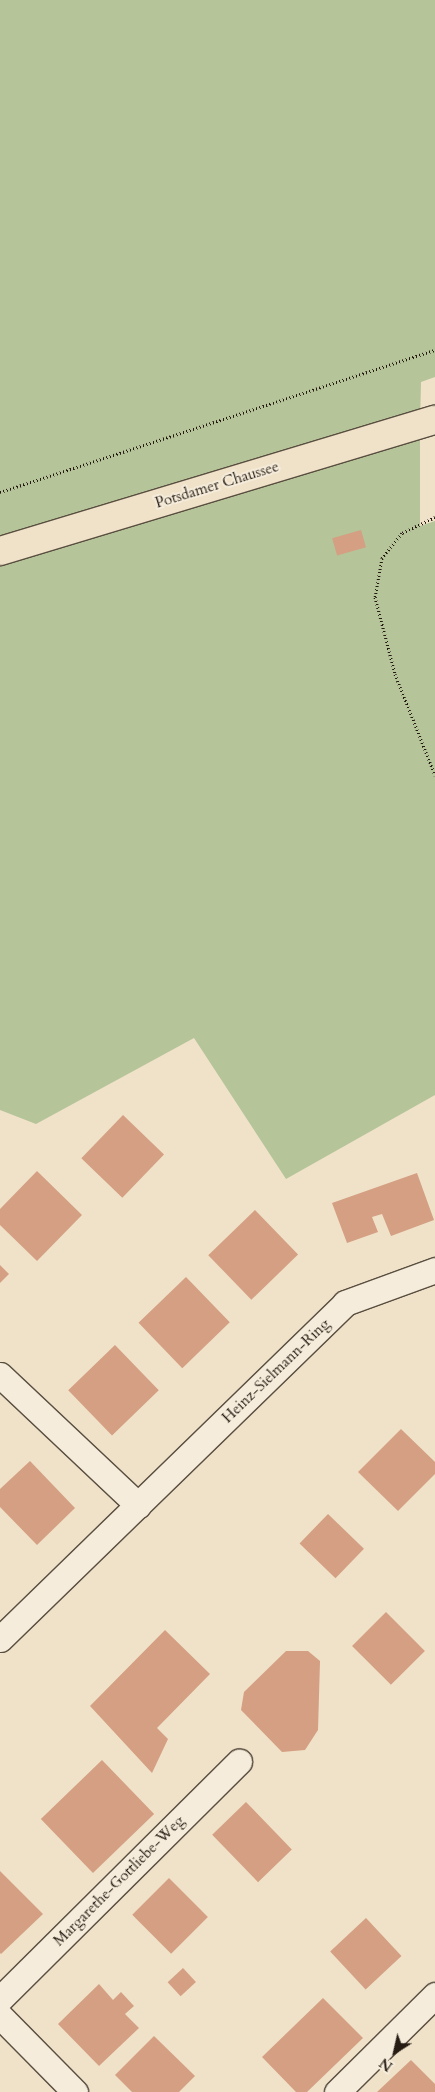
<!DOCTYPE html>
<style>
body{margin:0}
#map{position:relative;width:435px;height:2092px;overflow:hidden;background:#f0e2c8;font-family:Cardo,serif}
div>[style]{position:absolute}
.green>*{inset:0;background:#b5c499}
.building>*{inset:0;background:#d49f82;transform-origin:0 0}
.path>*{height:3px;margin-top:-1.5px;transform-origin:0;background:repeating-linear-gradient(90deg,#271c13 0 1px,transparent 0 3.5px)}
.roads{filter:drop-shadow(1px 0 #594e40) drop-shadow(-1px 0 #594e40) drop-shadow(0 1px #594e40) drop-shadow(0 -1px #594e40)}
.minor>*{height:25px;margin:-12.5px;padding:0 12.5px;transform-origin:12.5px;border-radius:12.5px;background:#f5ecdb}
.primary>*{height:28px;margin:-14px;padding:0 14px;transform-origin:14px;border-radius:14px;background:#f0e2c8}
span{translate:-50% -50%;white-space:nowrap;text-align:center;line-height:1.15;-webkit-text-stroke:4px #f5ecdb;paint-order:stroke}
.street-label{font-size:15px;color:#271c13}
.north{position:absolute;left:370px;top:2027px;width:50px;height:50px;-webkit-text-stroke:4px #f5ecdb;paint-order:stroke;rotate:215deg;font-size:14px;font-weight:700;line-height:20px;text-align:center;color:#271c13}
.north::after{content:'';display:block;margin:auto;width:18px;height:22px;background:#271c13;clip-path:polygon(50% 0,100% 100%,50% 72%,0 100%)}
</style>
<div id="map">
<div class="green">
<i style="clip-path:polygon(0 0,435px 0,435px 377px,421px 382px,420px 425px,420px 526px,435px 521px,435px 1095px,286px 1179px,194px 1038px,36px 1124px,0 1110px)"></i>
</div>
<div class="building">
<i style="left:361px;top:530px;width:18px;height:30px;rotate:74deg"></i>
<i style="left:123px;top:1115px;width:57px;height:60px;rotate:44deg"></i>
<i style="clip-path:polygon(37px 1171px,82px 1215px,37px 1261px,0 1225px,0 1209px)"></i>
<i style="clip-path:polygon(417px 1173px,434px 1220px,391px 1236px,382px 1214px,372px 1217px,378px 1232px,347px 1243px,332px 1203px)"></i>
<i style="left:255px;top:1210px;width:62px;height:65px;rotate:46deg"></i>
<i style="clip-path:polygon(0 1265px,9px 1274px,0 1283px)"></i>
<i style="left:186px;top:1277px;width:63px;height:66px;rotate:46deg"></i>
<i style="left:115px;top:1345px;width:63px;height:65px;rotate:46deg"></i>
<i style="clip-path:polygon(401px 1429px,435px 1462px,435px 1474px,398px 1511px,358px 1472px)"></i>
<i style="clip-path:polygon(30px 1461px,75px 1508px,37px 1545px,0 1507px,0 1489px)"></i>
<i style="left:328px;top:1514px;width:50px;height:41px;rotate:44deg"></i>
<i style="left:386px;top:1612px;width:55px;height:48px;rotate:45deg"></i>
<i style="clip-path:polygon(165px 1630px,210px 1674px,157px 1728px,168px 1739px,152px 1773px,90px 1706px)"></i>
<i style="clip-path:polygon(286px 1651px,308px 1651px,320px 1661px,318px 1730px,305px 1750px,282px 1752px,241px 1710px,244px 1692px)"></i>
<i style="left:102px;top:1760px;width:75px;height:85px;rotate:46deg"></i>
<i style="left:246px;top:1802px;width:66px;height:47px;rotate:46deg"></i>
<i style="clip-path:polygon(0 1871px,43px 1914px,1px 1954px,0 1953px)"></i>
<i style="left:169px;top:1878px;width:55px;height:52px;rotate:45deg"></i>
<i style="left:366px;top:1918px;width:52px;height:49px;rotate:47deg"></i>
<i style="left:183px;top:1968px;width:19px;height:21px;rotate:47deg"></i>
<i style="clip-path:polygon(99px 1984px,113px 2000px,121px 1992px,134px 2006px,125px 2014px,139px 2028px,99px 2066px,58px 2024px)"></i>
<i style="clip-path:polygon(323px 1998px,363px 2038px,307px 2092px,296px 2092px,262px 2057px)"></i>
<i style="clip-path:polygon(154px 2036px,195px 2076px,179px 2092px,132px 2092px,115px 2075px)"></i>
<i style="clip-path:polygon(411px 2060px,435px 2084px,435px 2092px,377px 2092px)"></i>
</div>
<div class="path">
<i style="left:0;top:492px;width:458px;rotate:-18.1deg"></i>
<i style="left:435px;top:517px;width:37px;rotate:154deg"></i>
<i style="left:402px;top:533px;width:32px;rotate:129deg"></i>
<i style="left:382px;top:558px;width:40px;rotate:100deg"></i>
<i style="left:375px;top:597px;width:80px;rotate:75.4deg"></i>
<i style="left:395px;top:674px;width:109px;rotate:68.4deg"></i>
</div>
<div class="roads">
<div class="minor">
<i style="left:0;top:1375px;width:190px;rotate:43.3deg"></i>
<i style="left:0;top:1639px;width:482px;rotate:-44.2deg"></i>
<i style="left:345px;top:1303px;width:96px;rotate:-20.1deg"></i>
<i style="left:0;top:1999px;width:337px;rotate:-44.8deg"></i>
<i style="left:0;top:2016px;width:107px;rotate:45.4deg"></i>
<i style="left:337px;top:2092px;width:138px;rotate:-44.7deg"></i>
</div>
<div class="primary">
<i style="left:0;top:551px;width:454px;rotate:-16.8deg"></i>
</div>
</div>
<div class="street-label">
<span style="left:217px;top:485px;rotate:-17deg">Potsdamer Chaussee</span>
<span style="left:276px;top:1371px;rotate:-44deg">Heinz-Sielmann-Ring</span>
<span style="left:119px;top:1881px;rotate:-45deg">Margarethe-Gottliebe-Weg</span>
</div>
<div class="north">N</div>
</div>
